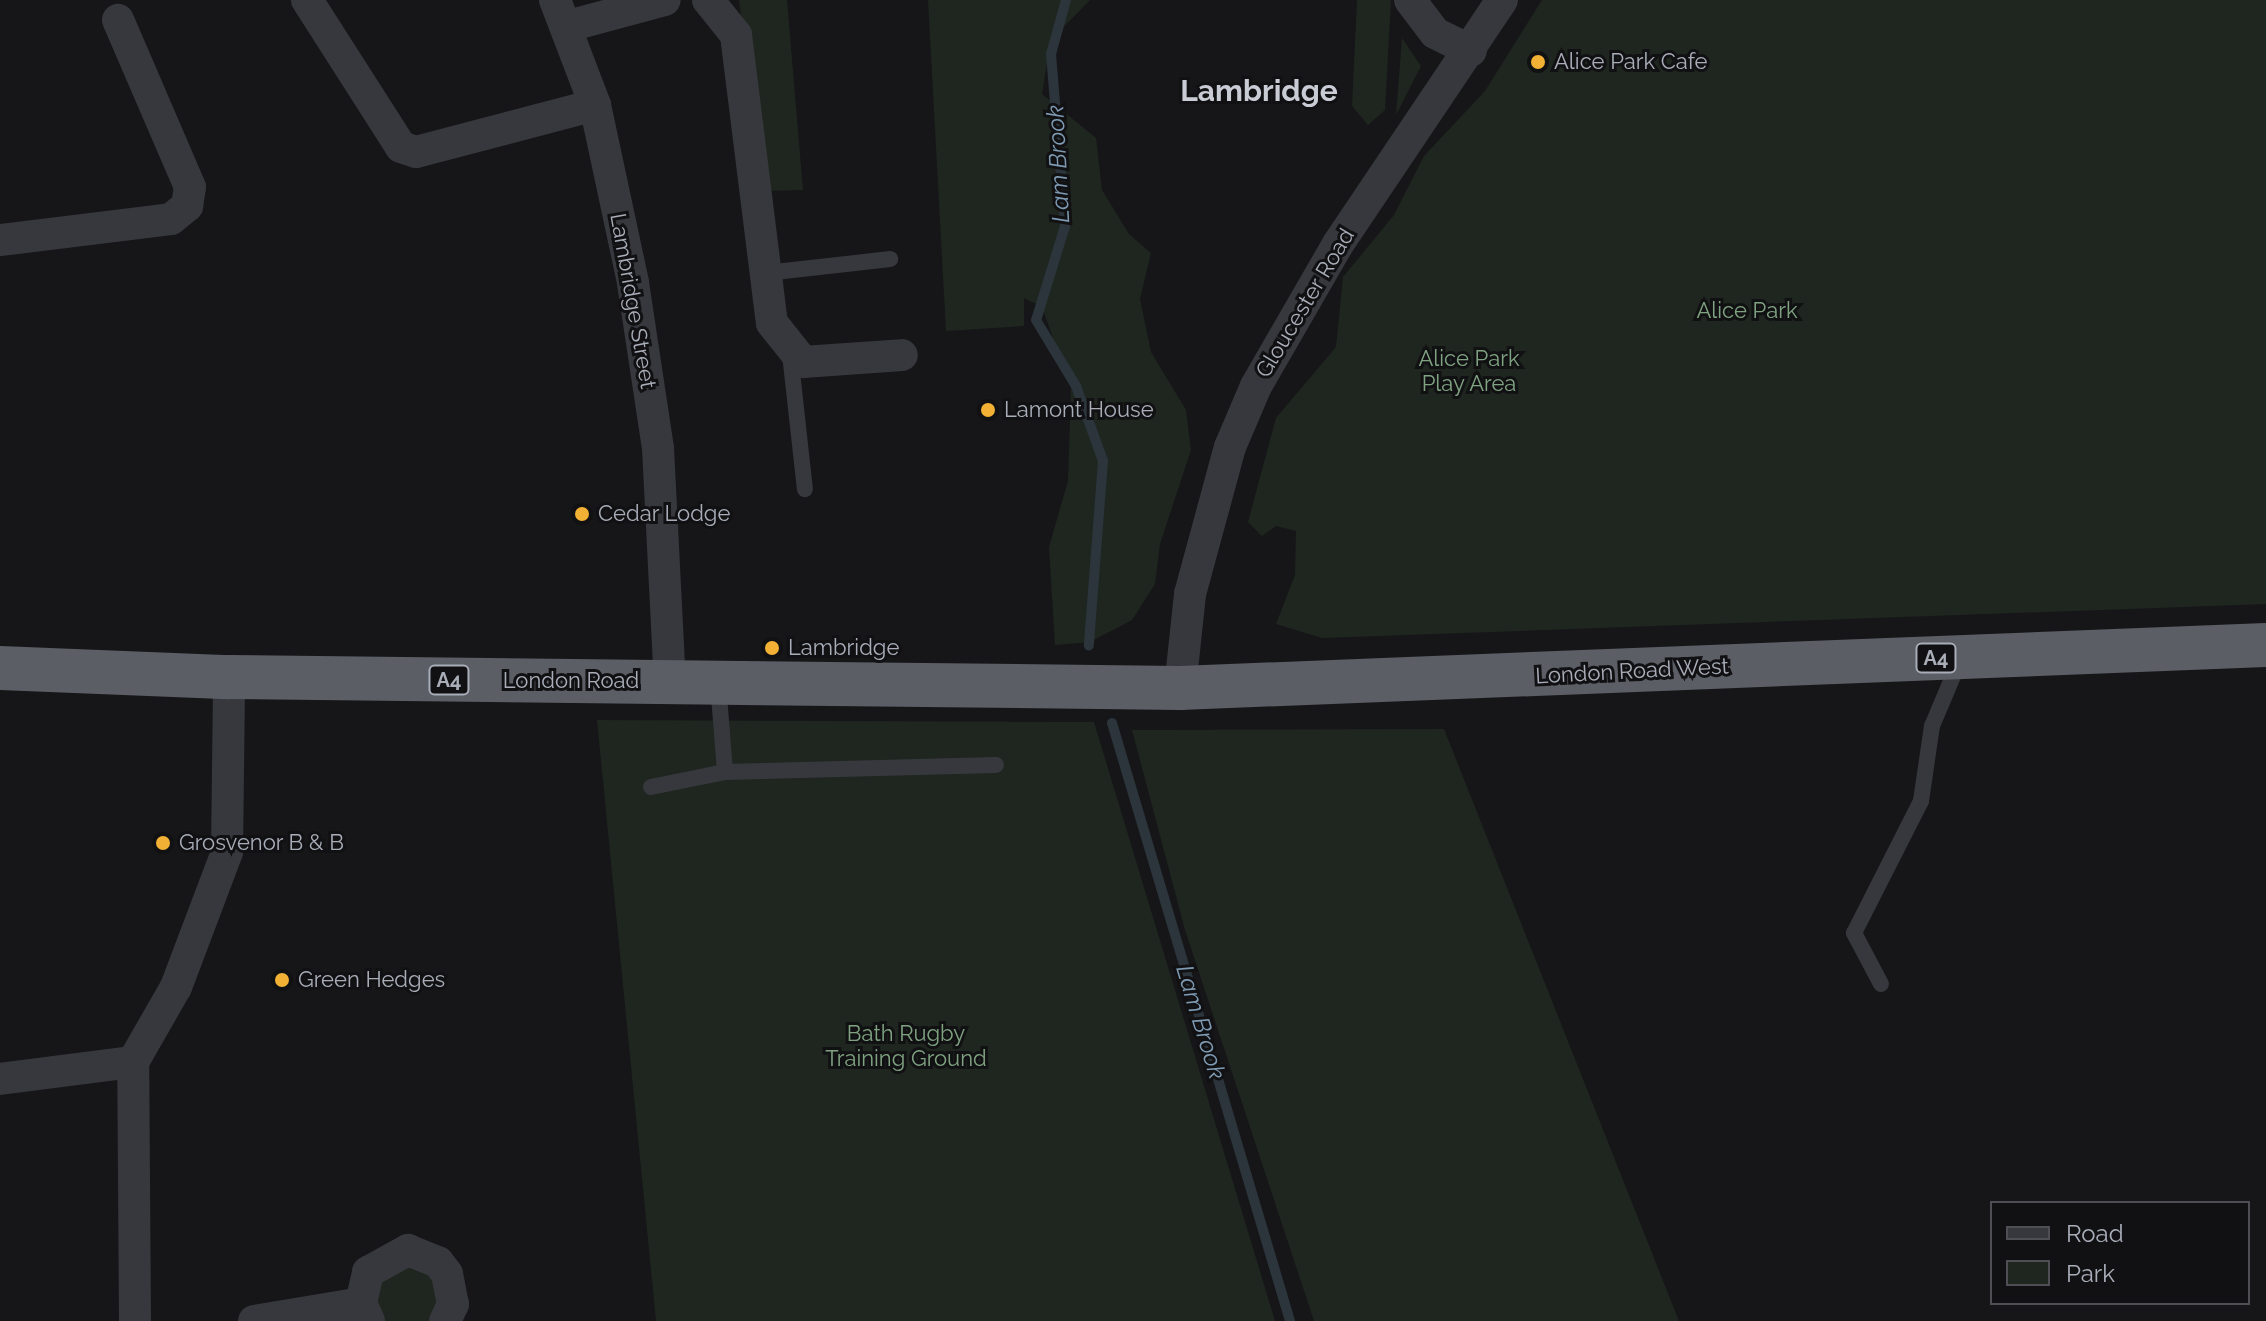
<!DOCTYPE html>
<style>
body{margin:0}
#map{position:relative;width:2266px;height:1321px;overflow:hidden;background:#161618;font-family:Raleway,sans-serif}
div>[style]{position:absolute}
.green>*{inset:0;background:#1e261f}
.stream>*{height:10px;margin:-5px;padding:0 5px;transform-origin:5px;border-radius:5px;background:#2c353c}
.service>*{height:16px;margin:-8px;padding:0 8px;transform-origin:8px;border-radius:8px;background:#37383d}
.minor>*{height:32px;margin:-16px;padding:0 16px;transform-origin:16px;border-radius:16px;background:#37383d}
.trunk>*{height:44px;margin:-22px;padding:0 22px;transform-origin:22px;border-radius:22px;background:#5b5e65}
.dots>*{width:22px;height:22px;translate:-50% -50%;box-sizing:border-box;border:4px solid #111113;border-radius:50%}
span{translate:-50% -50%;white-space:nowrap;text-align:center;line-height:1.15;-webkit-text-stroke:6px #111113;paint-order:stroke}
.shield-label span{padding:2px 6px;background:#111113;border:2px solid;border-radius:6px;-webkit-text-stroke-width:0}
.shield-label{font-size:20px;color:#a8adb8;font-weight:700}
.poi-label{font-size:22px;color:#a8adb8}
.left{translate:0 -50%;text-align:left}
.street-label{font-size:22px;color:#a8adb8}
.park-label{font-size:22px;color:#7fa381}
.water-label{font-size:24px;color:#7f9bb3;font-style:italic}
.district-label{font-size:30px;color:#c9ccd4;font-weight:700}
.legend{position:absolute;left:1990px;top:1201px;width:260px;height:104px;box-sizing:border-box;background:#111113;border:2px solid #4d4f55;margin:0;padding:10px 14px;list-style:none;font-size:24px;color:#a8adb8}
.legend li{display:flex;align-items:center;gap:16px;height:40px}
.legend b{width:40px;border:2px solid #4d4f55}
</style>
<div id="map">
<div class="green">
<i style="clip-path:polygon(739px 0,787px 0,803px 190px,763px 191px)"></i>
<i style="clip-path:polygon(928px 0,1090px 0,1051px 40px,1042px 94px,1096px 138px,1102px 190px,1129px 234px,1151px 253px,1140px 299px,1151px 352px,1186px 410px,1191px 450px,1160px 544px,1155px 584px,1132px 620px,1090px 642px,1055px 645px,1049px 547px,1068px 481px,1071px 388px,1042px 307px,1024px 298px,1024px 326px,946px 331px)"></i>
<i style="clip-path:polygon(1357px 0,1391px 0,1385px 110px,1368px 125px,1352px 106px)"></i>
<i style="clip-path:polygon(1542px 0,2266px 0,2266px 604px,1322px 638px,1276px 624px,1295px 575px,1296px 531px,1276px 526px,1262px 536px,1248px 522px,1276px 418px,1336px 347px,1343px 277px,1394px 215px,1424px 156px,1485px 91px)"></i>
<i style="clip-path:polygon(1402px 38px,1421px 66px,1396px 115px)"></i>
<i style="clip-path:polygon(597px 720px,1094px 722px,1275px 1321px,656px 1321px)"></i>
<i style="clip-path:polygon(1444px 729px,1679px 1321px,1314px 1321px,1185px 930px,1132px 730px)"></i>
<i style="clip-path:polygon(401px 1263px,431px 1273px,441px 1294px,430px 1321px,384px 1321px,378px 1314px,376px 1283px)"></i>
</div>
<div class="stream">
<i style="left:1066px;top:0;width:56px;rotate:105.5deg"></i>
<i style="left:1051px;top:54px;width:173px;rotate:85.3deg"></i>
<i style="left:1065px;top:226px;width:98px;rotate:107.1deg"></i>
<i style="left:1036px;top:320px;width:77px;rotate:58.8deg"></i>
<i style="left:1076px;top:386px;width:80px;rotate:70.2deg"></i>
<i style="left:1103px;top:461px;width:185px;rotate:94.4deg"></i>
<i style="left:1112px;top:723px;width:624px;rotate:73.42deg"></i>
</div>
<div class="service">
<i style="left:766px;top:273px;width:125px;rotate:-6.4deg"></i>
<i style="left:790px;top:354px;width:136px;rotate:83.7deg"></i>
<i style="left:718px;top:683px;width:89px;rotate:85.5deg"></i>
<i style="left:651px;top:787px;width:76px;rotate:-11.5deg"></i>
<i style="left:725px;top:772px;width:271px;rotate:-1.5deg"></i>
<i style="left:1881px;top:984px;width:58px;rotate:-117.9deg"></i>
<i style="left:1854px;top:933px;width:148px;rotate:-63.1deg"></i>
<i style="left:1921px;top:801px;width:76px;rotate:-81.7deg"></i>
<i style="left:1932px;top:726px;width:69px;rotate:-67.1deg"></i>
</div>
<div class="minor">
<i style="left:307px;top:0;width:174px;rotate:57.4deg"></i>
<i style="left:401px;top:147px;width:16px;rotate:18deg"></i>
<i style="left:416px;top:152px;width:185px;rotate:-14.7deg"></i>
<i style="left:555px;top:0;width:112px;rotate:69.1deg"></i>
<i style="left:595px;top:105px;width:182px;rotate:77.9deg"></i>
<i style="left:633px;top:283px;width:167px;rotate:81.4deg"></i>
<i style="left:658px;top:448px;width:233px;rotate:87.1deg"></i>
<i style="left:708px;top:0;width:45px;rotate:51.3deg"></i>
<i style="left:736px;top:35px;width:290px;rotate:82.9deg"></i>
<i style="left:772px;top:323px;width:50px;rotate:51.5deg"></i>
<i style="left:803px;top:362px;width:99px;rotate:-4deg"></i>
<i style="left:1410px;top:0;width:41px;rotate:52.9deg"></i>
<i style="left:1435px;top:33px;width:40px;rotate:26.6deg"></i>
<i style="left:568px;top:26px;width:100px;rotate:-15deg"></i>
<i style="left:0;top:240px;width:172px;rotate:-7deg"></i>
<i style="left:171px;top:219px;width:21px;rotate:-39deg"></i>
<i style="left:187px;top:206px;width:19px;rotate:-81deg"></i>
<i style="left:190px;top:187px;width:182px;rotate:-113.3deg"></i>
<i style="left:1180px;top:688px;width:95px;rotate:-83.9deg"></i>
<i style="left:1190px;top:594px;width:152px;rotate:-74.8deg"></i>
<i style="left:1230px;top:447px;width:66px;rotate:-66.9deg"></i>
<i style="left:1256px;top:386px;width:164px;rotate:-60deg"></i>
<i style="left:1338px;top:244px;width:294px;rotate:-56.1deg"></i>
<i style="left:0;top:1079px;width:134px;rotate:-7.3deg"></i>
<i style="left:135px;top:1321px;width:259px;rotate:-90.4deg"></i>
<i style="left:133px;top:1062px;width:86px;rotate:-60.2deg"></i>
<i style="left:176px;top:987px;width:144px;rotate:-69.3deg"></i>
<i style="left:227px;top:852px;width:175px;rotate:-89.3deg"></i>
<i style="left:254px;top:1321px;width:109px;rotate:-9.5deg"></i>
<i style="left:369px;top:1321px;width:20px;rotate:-114deg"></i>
<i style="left:361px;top:1303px;width:32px;rotate:-77deg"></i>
<i style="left:368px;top:1272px;width:46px;rotate:-28.8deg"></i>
<i style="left:408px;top:1250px;width:32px;rotate:22deg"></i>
<i style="left:438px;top:1262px;width:15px;rotate:53deg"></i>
<i style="left:447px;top:1274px;width:31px;rotate:79deg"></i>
<i style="left:453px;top:1304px;width:19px;rotate:115deg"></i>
</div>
<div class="trunk">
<i style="left:0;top:668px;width:229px;rotate:2.3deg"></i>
<i style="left:229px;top:677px;width:951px;rotate:0.66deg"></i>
<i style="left:1180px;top:688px;width:1087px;rotate:-2.27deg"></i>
</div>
<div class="dots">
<i style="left:1538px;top:62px;background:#f2b134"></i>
<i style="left:988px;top:410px;background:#f2b134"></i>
<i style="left:582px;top:514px;background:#f2b134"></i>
<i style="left:772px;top:648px;background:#f2b134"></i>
<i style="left:163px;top:843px;background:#f2b134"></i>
<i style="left:282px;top:980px;background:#f2b134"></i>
</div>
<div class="shield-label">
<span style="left:1936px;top:658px">A4</span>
<span style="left:449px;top:680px">A4</span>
</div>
<div class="poi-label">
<span class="left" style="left:1554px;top:62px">Alice Park Cafe</span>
<span class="left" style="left:1004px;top:410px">Lamont House</span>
<span class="left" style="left:598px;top:514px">Cedar Lodge</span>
<span class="left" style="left:788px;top:648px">Lambridge</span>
<span class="left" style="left:179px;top:843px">Grosvenor B &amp; B</span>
<span class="left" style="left:298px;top:980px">Green Hedges</span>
</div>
<div class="street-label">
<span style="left:633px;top:301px;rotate:80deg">Lambridge Street</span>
<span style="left:1305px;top:303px;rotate:-59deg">Gloucester Road</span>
<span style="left:1632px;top:671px;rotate:-3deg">London Road West</span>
<span style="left:571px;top:681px">London Road</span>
</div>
<div class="park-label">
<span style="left:1747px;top:311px">Alice Park</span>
<span style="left:1469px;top:371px">Alice Park<br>Play Area</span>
<span style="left:906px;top:1046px">Bath Rugby<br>Training Ground</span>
</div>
<div class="water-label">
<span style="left:1058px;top:164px;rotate:-93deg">Lam Brook</span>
<span style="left:1201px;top:1022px;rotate:73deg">Lam Brook</span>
</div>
<div class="district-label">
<span style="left:1259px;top:91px">Lambridge</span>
</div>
<ul class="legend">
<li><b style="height:10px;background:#37383d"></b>Road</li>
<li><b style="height:22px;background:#1e261f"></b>Park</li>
</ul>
</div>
